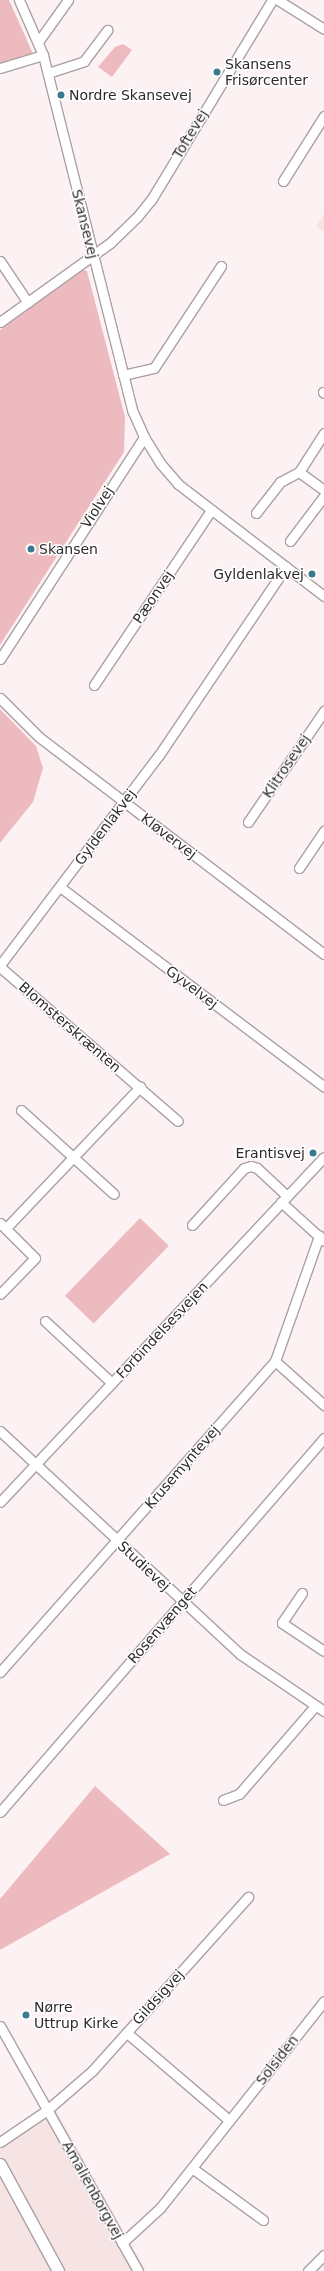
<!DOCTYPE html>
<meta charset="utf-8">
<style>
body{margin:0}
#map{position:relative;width:324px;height:2271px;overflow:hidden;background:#fdf2f3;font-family:"DejaVu Sans",sans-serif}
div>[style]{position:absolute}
.built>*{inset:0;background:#f6e3e4}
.green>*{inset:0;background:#edbabf;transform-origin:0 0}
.roads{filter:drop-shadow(1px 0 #aba1a2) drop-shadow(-1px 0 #aba1a2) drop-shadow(0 1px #aba1a2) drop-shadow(0 -1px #aba1a2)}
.minor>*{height:9px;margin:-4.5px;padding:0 4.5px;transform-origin:4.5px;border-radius:4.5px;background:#fff}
.major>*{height:11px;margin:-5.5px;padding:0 5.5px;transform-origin:5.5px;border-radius:5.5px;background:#fff}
.dots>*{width:11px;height:11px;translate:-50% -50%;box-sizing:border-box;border:2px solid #fff;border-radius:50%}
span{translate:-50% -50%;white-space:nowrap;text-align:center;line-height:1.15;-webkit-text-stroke:3px #fff;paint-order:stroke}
.poi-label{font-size:14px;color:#2e2a2a}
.left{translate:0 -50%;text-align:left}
.right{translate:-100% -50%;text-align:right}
.street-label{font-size:14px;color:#2e2a2a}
</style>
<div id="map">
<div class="built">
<i style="clip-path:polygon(324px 213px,324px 231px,316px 226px)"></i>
<i style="clip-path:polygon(56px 2110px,146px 2271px,0 2271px,0 2147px)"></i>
</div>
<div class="green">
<i style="clip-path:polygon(0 0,9px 0,34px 56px,0 66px)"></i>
<i style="clip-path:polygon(123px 44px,132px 50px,112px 77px,98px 67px,115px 47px)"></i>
<i style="clip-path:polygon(83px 270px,87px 271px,125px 417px,124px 452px,0 645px,0 330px)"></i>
<i style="clip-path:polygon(0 709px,36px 746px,43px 768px,33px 802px,0 843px)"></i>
<i style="left:140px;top:1218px;width:40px;height:108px;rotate:44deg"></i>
<i style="clip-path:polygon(95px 1786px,170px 1854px,0 1950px,0 1899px)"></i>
</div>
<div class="roads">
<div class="minor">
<i style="left:19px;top:0;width:60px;rotate:66.4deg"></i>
<i style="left:43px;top:55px;width:368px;rotate:75.9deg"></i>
<i style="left:133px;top:412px;width:27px;rotate:66deg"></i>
<i style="left:144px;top:437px;width:31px;rotate:58deg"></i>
<i style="left:160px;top:463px;width:28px;rotate:49deg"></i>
<i style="left:178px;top:484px;width:184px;rotate:37.5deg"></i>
<i style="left:278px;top:0;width:54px;rotate:32.2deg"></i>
<i style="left:38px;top:42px;width:52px;rotate:-54.5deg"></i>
<i style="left:0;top:68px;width:45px;rotate:-16.8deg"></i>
<i style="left:48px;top:73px;width:38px;rotate:-18deg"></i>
<i style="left:84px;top:61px;width:39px;rotate:-53deg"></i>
<i style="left:283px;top:181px;width:77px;rotate:-57.8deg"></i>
<i style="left:0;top:261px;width:50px;rotate:56.3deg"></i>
<i style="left:0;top:322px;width:135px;rotate:-35.7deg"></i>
<i style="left:110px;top:243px;width:37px;rotate:-44deg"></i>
<i style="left:137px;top:217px;width:22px;rotate:-51deg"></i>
<i style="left:151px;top:200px;width:234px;rotate:-58.8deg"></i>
<i style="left:123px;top:375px;width:32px;rotate:-13deg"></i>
<i style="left:154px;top:368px;width:122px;rotate:-56.7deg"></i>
<i style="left:323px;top:392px;width:1px;rotate:45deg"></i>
<i style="left:324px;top:433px;width:46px;rotate:122.7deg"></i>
<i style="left:299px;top:472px;width:31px;rotate:36deg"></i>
<i style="left:256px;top:513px;width:39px;rotate:-52deg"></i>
<i style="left:280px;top:482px;width:21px;rotate:-28deg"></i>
<i style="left:290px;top:541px;width:56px;rotate:-52.9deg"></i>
<i style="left:0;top:659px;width:265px;rotate:-57deg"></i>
<i style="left:94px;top:685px;width:211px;rotate:-56.2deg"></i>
<i style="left:0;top:698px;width:55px;rotate:45deg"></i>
<i style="left:39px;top:737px;width:358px;rotate:37.3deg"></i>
<i style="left:248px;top:822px;width:135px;rotate:-55.6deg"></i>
<i style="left:299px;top:868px;width:45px;rotate:-56deg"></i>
<i style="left:60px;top:887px;width:331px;rotate:37.1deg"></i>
<i style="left:0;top:965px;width:263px;rotate:-52.9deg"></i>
<i style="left:159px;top:755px;width:227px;rotate:-56deg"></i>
<i style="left:0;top:967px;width:235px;rotate:40.9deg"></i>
<i style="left:21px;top:1110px;width:125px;rotate:42.1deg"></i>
<i style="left:281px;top:1202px;width:58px;rotate:42.2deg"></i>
<i style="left:0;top:1223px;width:49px;rotate:45deg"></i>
<i style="left:35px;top:1258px;width:50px;rotate:134.2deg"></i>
<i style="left:192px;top:1225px;width:77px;rotate:-47.6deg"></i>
<i style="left:244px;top:1168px;width:7px;rotate:-16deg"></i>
<i style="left:251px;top:1166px;width:6px;rotate:18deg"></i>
<i style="left:257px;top:1168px;width:41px;rotate:43deg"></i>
<i style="left:6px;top:1228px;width:195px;rotate:-46.5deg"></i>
<i style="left:45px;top:1321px;width:91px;rotate:42.8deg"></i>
<i style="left:275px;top:1361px;width:66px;rotate:41.9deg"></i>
<i style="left:0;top:1431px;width:328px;rotate:42.9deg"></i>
<i style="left:240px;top:1654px;width:102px;rotate:34.2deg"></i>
<i style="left:0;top:1502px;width:473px;rotate:-46.8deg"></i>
<i style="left:302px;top:1593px;width:36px;rotate:124deg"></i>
<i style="left:282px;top:1623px;width:50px;rotate:33.7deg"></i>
<i style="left:0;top:1672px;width:415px;rotate:-48.5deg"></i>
<i style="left:275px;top:1361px;width:133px;rotate:-70.6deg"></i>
<i style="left:223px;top:1800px;width:17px;rotate:-21deg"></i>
<i style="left:239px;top:1794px;width:116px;rotate:-49.2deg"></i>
<i style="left:0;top:1812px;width:495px;rotate:-49.1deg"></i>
<i style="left:0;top:2026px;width:281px;rotate:60.6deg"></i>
<i style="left:127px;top:2033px;width:134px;rotate:40.5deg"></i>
<i style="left:0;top:2142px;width:57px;rotate:-34.2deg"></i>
<i style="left:47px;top:2110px;width:60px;rotate:-40.9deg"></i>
<i style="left:92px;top:2071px;width:234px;rotate:-48.1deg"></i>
<i style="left:192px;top:2168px;width:88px;rotate:36.2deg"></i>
<i style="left:122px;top:2243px;width:52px;rotate:-42.6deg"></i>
<i style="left:160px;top:2208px;width:264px;rotate:-51.6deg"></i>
<i style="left:308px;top:2271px;width:23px;rotate:-45deg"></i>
</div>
<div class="major">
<i style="left:0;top:2164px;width:122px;rotate:61.5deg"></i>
</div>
</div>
<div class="dots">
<i style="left:217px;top:72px;background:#3a7a8e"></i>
<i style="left:61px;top:95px;background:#3a7a8e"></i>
<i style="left:31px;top:549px;background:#3a7a8e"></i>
<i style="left:312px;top:574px;background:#3a7a8e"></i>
<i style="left:313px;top:1153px;background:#3a7a8e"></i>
<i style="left:26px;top:2015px;background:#3a7a8e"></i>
</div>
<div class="poi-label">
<span class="left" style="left:225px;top:72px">Skansens<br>Frisørcenter</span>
<span class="left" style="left:69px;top:95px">Nordre Skansevej</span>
<span class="left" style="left:39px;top:549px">Skansen</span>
<span class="right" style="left:304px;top:574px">Gyldenlakvej</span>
<span class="right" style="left:305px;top:1153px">Erantisvej</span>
<span class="left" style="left:34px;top:2015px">Nørre<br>Uttrup Kirke</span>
</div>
<div class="street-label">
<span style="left:190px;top:134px;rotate:-59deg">Toftevej</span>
<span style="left:85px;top:224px;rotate:76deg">Skansevej</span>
<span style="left:97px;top:507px;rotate:-57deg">Violvej</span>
<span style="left:153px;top:597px;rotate:-56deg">Pæonvej</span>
<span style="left:286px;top:766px;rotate:-56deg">Klitrosevej</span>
<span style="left:105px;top:827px;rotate:-53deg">Gyldenlakvej</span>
<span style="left:169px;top:836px;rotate:37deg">Kløvervej</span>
<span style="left:192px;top:987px;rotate:37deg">Gyvelvej</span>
<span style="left:70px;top:1027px;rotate:41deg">Blomsterskrænten</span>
<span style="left:162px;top:1330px;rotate:-47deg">Forbindelsesvejen</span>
<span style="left:182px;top:1467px;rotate:-49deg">Krusemyntevej</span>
<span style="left:144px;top:1566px;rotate:43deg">Studievej</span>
<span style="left:162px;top:1625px;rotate:-49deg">Rosenvænget</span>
<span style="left:158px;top:1997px;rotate:-48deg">Gildsigvej</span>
<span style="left:277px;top:2060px;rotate:-52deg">Solsiden</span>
<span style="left:93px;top:2190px;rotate:61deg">Amalienborgvej</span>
</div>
</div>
